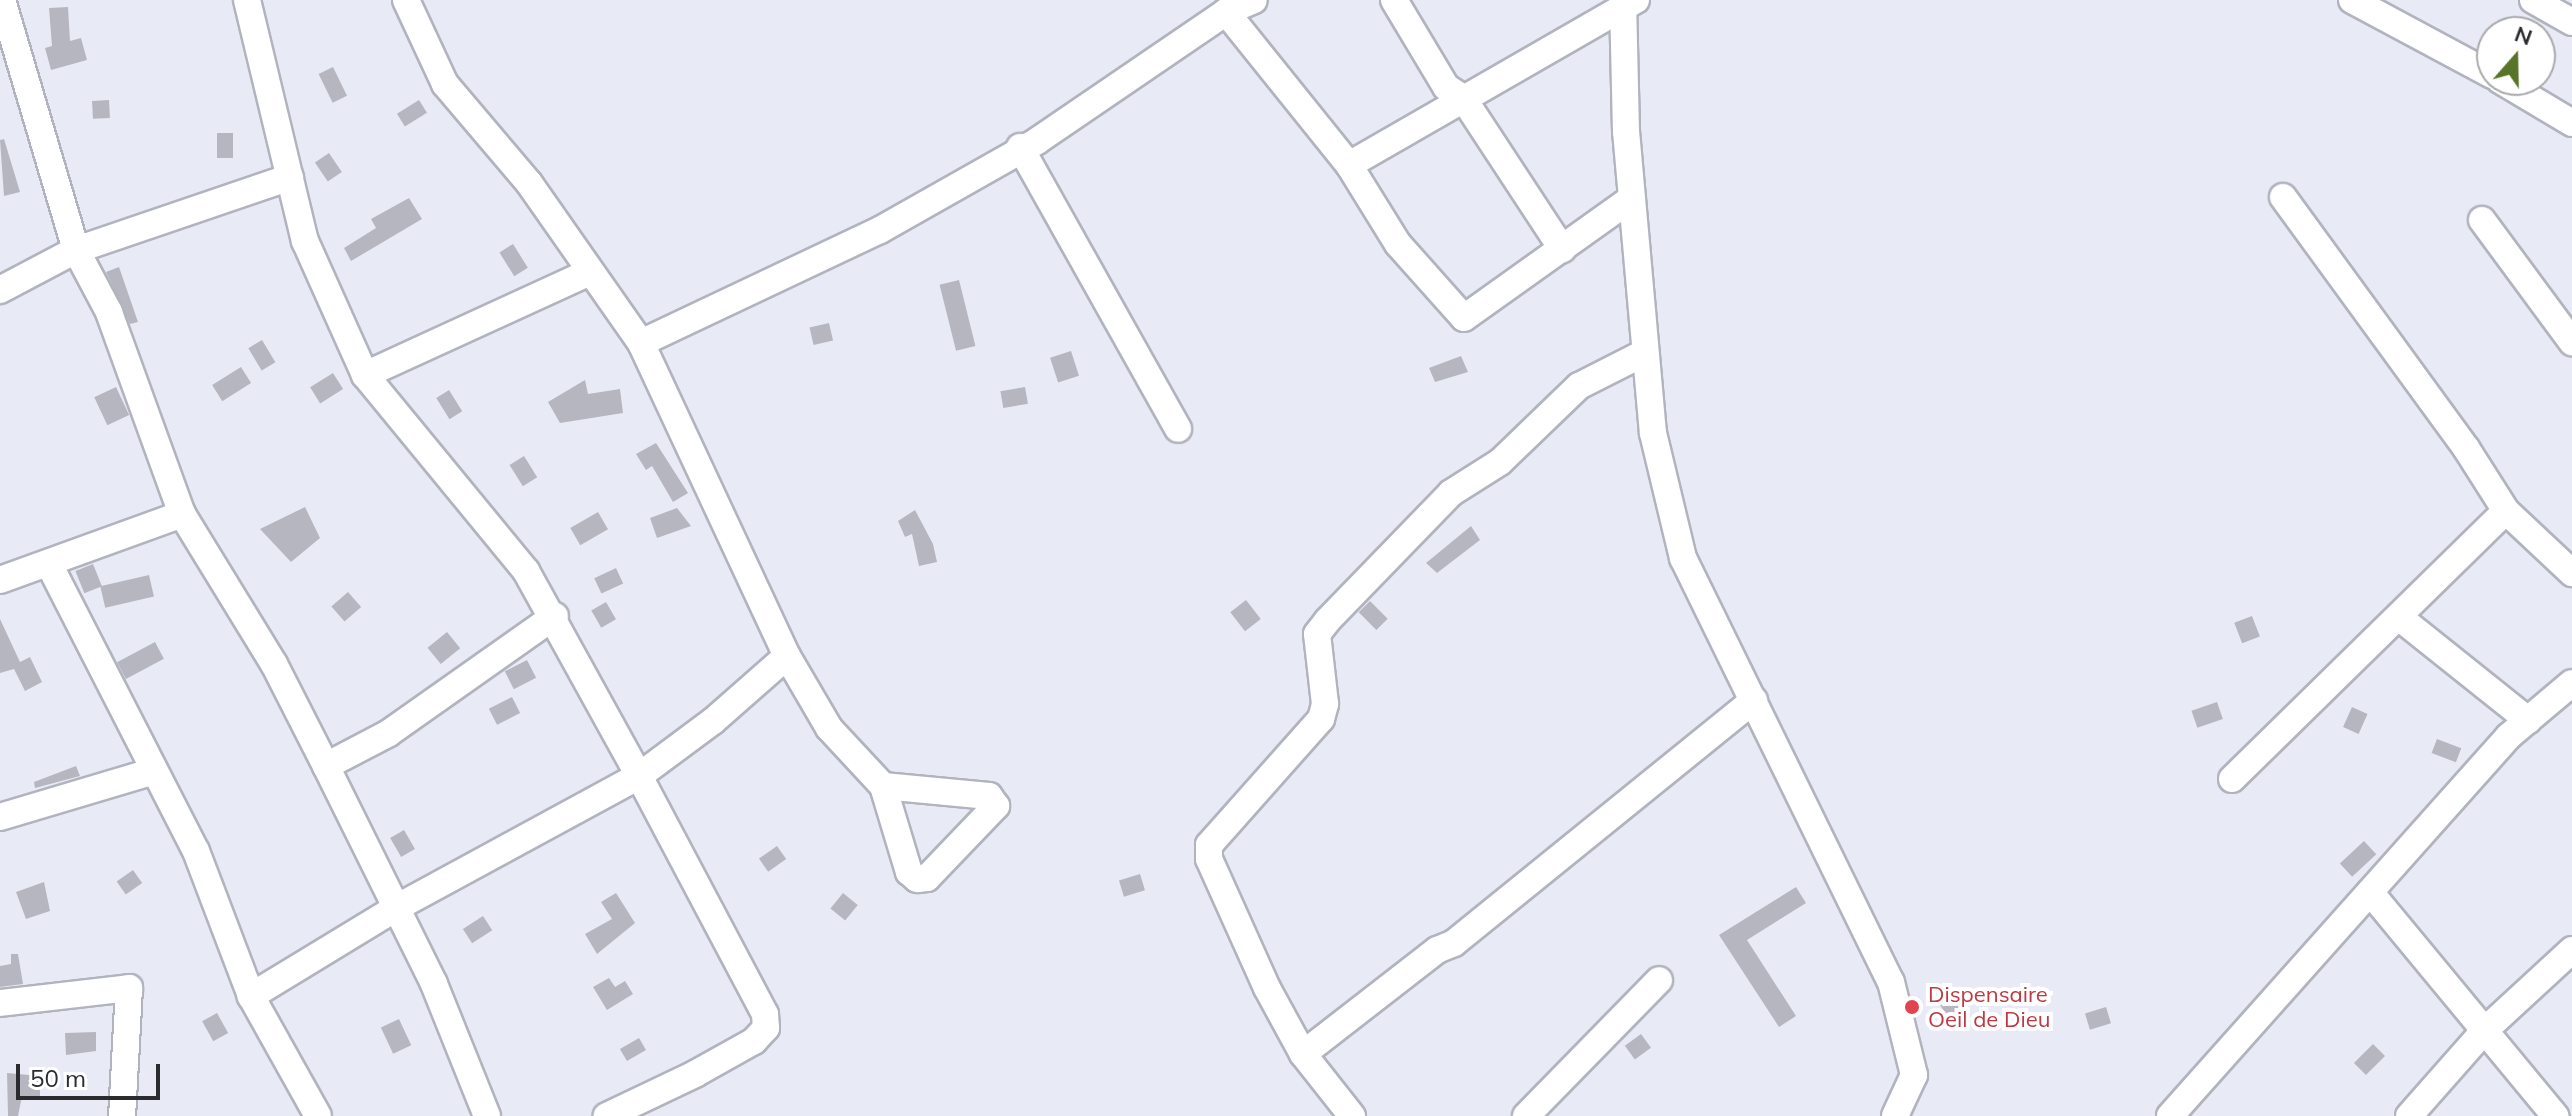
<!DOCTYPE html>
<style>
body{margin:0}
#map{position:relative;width:2572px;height:1116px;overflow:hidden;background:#e8ebf5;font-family:Mulish,sans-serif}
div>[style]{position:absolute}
.building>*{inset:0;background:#b6b6c0;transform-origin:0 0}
.roads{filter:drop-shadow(2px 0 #b1b4be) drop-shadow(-2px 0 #b1b4be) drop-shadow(0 2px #b1b4be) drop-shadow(0 -2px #b1b4be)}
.minor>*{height:26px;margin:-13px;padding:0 13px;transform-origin:13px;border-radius:13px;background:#fff}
.dots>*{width:22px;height:22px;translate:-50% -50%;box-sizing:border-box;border:4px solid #fff;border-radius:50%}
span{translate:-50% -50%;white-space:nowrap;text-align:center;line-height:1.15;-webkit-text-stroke:8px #fff;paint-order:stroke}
.health-label{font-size:22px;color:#be3a42}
.left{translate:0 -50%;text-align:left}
.north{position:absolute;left:2476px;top:16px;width:80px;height:80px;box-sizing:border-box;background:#fff;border:2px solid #a9aaab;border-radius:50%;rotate:20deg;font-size:22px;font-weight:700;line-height:32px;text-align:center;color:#292b2e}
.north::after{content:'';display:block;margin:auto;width:28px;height:36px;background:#587429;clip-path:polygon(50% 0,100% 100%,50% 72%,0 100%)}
.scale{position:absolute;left:16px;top:1064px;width:144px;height:36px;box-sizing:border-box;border:4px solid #292b2e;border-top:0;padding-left:10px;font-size:24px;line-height:28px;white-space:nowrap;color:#292b2e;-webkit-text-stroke:6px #fff;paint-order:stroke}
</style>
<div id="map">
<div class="building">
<i style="clip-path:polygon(68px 7px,70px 41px,81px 38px,87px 60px,51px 70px,45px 48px,52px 46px,49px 8px)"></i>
<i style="left:333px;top:67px;width:32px;height:16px;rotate:64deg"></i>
<i style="left:109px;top:100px;width:18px;height:17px;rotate:87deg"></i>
<i style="left:419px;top:100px;width:15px;height:26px;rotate:58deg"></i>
<i style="left:217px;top:133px;width:16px;height:25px"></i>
<i style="clip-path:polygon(4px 139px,20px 192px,4px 196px,0 140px)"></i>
<i style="left:329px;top:153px;width:23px;height:17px;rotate:56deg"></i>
<i style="clip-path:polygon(409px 198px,422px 219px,351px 261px,344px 248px,376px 228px,371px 219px)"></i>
<i style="left:513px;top:244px;width:28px;height:16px;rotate:58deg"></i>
<i style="clip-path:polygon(119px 267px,138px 322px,130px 324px,106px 272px)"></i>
<i style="left:959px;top:280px;width:68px;height:20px;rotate:76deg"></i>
<i style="left:829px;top:323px;width:18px;height:20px;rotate:77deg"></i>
<i style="left:262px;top:340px;width:26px;height:16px;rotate:59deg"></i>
<i style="left:1071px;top:351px;width:26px;height:22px;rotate:72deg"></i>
<i style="clip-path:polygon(1461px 356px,1468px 372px,1435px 382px,1429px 368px)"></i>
<i style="left:241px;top:367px;width:19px;height:34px;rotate:58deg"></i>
<i style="left:333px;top:373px;width:19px;height:27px;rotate:58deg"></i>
<i style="clip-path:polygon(585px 380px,588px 394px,620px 389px,623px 413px,560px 423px,548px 402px)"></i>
<i style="left:116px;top:387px;width:31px;height:24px;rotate:65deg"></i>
<i style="left:1025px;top:387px;width:17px;height:25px;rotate:80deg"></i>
<i style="left:449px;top:390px;width:25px;height:15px;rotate:58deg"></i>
<i style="clip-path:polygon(656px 443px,688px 493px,673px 502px,652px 466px,646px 470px,636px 454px)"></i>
<i style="left:524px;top:456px;width:25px;height:17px;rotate:58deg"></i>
<i style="clip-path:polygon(305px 507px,320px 538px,291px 562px,260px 529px)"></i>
<i style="clip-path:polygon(677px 508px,691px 526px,657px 538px,650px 518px)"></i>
<i style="clip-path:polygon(915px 510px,933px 544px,937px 562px,919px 566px,912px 534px,905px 537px,898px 521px)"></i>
<i style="left:598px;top:512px;width:20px;height:32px;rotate:60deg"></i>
<i style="clip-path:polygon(1471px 526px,1480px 540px,1437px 573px,1426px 563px)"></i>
<i style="left:93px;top:564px;width:24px;height:19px;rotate:68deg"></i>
<i style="left:616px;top:568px;width:17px;height:24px;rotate:65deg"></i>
<i style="left:149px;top:575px;width:22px;height:50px;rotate:77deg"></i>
<i style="left:348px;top:592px;width:20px;height:22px;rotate:49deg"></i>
<i style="left:1246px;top:600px;width:24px;height:20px;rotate:52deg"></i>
<i style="left:1370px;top:601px;width:25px;height:16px;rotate:45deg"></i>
<i style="left:606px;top:602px;width:20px;height:17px;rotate:60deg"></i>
<i style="left:2252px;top:616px;width:22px;height:19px;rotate:69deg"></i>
<i style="clip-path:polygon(0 619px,20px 662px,30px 657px,42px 682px,25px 691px,14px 669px,0 673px)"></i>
<i style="left:447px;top:632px;width:21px;height:25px;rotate:51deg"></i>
<i style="left:155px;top:642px;width:19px;height:43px;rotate:62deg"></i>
<i style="left:527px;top:660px;width:20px;height:25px;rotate:63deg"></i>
<i style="left:512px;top:697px;width:18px;height:26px;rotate:63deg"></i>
<i style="left:2217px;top:702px;width:18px;height:27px;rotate:71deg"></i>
<i style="left:2352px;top:707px;width:17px;height:22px;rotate:24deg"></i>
<i style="left:2437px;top:739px;width:26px;height:15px;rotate:21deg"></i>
<i style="clip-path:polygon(76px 766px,80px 776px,35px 788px,34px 782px)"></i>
<i style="left:404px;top:830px;width:22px;height:16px;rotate:60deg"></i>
<i style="left:2364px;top:841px;width:18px;height:33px;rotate:47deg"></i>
<i style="left:777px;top:846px;width:16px;height:22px;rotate:55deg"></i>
<i style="left:133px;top:870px;width:16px;height:20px;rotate:55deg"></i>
<i style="left:1140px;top:874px;width:17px;height:22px;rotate:73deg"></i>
<i style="clip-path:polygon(44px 882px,50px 911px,26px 919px,16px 892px)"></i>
<i style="clip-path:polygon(1796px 887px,1806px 903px,1747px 940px,1796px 1016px,1779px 1027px,1719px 935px)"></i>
<i style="clip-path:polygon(616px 893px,635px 923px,597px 954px,585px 934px,612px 919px,601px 902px)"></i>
<i style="left:843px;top:893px;width:19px;height:20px;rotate:39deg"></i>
<i style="left:483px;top:916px;width:17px;height:24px;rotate:57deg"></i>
<i style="clip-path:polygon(11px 954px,18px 954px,23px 984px,0 987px,0 966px,11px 964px)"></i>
<i style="clip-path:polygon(609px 978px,615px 987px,625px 981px,633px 994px,607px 1010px,593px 987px)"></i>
<i style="left:1952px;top:989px;width:25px;height:19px;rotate:56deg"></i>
<i style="left:2106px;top:1007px;width:17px;height:22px;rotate:73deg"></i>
<i style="left:217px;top:1013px;width:23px;height:17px;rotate:61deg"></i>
<i style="left:399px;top:1019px;width:29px;height:20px;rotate:65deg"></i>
<i style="clip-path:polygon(96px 1032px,96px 1051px,66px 1055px,65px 1033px)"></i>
<i style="left:1641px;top:1034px;width:17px;height:20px;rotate:54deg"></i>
<i style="left:639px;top:1038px;width:14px;height:22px;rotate:60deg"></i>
<i style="left:2373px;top:1044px;width:17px;height:27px;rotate:45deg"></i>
<i style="clip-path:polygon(7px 1073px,40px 1076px,40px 1096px,22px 1096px,18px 1116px,8px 1116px)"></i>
</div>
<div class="roads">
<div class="minor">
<i style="left:247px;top:0;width:248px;rotate:76.5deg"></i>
<i style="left:305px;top:241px;width:147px;rotate:65.9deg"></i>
<i style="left:365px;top:375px;width:254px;rotate:50.6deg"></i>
<i style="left:526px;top:571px;width:234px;rotate:61.1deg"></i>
<i style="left:639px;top:776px;width:277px;rotate:151.5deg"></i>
<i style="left:396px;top:908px;width:170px;rotate:148.7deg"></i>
<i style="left:406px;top:0;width:93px;rotate:65.1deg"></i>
<i style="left:445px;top:84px;width:130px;rotate:49.7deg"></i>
<i style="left:529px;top:183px;width:195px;rotate:55deg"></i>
<i style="left:641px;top:343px;width:345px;rotate:65deg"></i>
<i style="left:787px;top:656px;width:98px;rotate:138.7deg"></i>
<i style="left:713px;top:721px;width:92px;rotate:143.4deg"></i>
<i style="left:639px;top:776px;width:269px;rotate:62.1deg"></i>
<i style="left:765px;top:1014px;width:14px;rotate:86deg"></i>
<i style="left:766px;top:1028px;width:18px;rotate:133deg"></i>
<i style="left:754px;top:1041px;width:68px;rotate:150.8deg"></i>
<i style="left:695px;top:1074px;width:98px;rotate:154.5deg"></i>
<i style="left:1394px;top:0;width:101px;rotate:59.1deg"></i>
<i style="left:1446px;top:87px;width:20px;rotate:33deg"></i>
<i style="left:1463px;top:98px;width:181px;rotate:56.7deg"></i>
<i style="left:1623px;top:0;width:131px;rotate:88.7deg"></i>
<i style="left:1626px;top:131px;width:303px;rotate:84.9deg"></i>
<i style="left:1653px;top:433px;width:129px;rotate:76.5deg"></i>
<i style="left:1683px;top:558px;width:472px;rotate:63.9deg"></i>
<i style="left:1891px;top:982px;width:96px;rotate:76.1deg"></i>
<i style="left:1914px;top:1075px;width:45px;rotate:114.9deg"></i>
<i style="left:2352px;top:0;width:159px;rotate:28.2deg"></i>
<i style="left:2533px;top:0;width:45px;rotate:29.4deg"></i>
<i style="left:1226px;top:12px;width:196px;rotate:51.2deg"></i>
<i style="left:1349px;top:165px;width:93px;rotate:58.2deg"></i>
<i style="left:1398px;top:244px;width:99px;rotate:48.3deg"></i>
<i style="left:1464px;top:318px;width:206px;rotate:-35.5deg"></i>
<i style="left:2500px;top:80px;width:84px;rotate:30.8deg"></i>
<i style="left:1020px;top:147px;width:323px;rotate:60.7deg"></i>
<i style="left:1349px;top:165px;width:331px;rotate:-29.9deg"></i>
<i style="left:2283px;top:197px;width:311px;rotate:53.9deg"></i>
<i style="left:2466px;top:448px;width:75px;rotate:57.6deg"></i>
<i style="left:2506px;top:511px;width:91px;rotate:43.2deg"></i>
<i style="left:2482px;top:220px;width:152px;rotate:53.6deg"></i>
<i style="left:0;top:290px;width:86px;rotate:-27.8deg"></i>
<i style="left:76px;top:250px;width:226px;rotate:-18.8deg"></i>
<i style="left:641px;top:343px;width:264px;rotate:-25.3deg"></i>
<i style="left:880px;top:230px;width:180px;rotate:-29.5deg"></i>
<i style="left:1037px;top:141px;width:229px;rotate:-34.3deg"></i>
<i style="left:1226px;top:12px;width:30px;rotate:-23deg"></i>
<i style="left:365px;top:375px;width:247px;rotate:-24.6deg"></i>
<i style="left:182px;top:514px;width:176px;rotate:58.5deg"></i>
<i style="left:274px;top:664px;width:114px;rotate:63deg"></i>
<i style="left:326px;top:766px;width:243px;rotate:63.6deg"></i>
<i style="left:434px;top:984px;width:142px;rotate:68.1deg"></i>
<i style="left:49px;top:564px;width:322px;rotate:62.9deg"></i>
<i style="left:196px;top:851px;width:155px;rotate:69.2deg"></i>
<i style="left:251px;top:996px;width:137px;rotate:60.8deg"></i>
<i style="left:0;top:580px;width:194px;rotate:-19.9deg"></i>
<i style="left:182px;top:514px;width:215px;rotate:-109.9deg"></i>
<i style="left:109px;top:312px;width:70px;rotate:-118deg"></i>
<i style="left:76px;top:250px;width:261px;rotate:-106.5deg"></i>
<i style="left:2400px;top:618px;width:164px;rotate:38.6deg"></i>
<i style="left:787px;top:656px;width:83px;rotate:59.7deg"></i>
<i style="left:829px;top:728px;width:79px;rotate:47deg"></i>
<i style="left:883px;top:786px;width:90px;rotate:73.2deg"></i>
<i style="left:909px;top:872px;width:11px;rotate:41deg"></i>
<i style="left:917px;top:879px;width:10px;rotate:-6deg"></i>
<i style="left:927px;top:878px;width:100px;rotate:-46.2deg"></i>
<i style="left:996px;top:806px;width:12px;rotate:-125deg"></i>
<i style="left:989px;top:796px;width:106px;rotate:-174.6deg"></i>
<i style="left:326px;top:766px;width:71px;rotate:-27.6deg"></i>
<i style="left:389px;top:733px;width:203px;rotate:-35.2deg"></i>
<i style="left:2232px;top:779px;width:383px;rotate:-44.4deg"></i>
<i style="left:0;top:817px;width:161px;rotate:-16.6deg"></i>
<i style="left:2370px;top:892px;width:291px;rotate:50.4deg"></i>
<i style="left:0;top:1003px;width:130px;rotate:-6.6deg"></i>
<i style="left:129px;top:988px;width:128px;rotate:93.1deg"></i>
<i style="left:1303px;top:1054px;width:170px;rotate:-37.8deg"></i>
<i style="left:1437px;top:950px;width:18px;rotate:-22deg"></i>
<i style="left:1454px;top:943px;width:386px;rotate:-39deg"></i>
<i style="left:1352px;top:1116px;width:79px;rotate:-128.3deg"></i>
<i style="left:1303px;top:1054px;width:75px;rotate:-118.6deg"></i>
<i style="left:1267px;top:988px;width:141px;rotate:-114.2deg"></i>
<i style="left:1209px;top:859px;width:14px;rotate:-90deg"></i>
<i style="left:1209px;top:845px;width:169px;rotate:-48.4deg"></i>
<i style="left:1321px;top:719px;width:16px;rotate:-75deg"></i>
<i style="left:1325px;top:704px;width:70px;rotate:-96.5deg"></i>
<i style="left:1317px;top:634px;width:16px;rotate:-52deg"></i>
<i style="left:1327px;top:621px;width:178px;rotate:-45.9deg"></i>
<i style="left:1451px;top:493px;width:58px;rotate:-32.3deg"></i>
<i style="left:1500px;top:462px;width:110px;rotate:-43.9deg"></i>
<i style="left:1579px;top:386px;width:71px;rotate:-26.9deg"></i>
<i style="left:1526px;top:1116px;width:190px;rotate:-45.6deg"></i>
<i style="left:2170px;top:1116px;width:509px;rotate:-48.26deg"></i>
<i style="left:2509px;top:736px;width:82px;rotate:-40.1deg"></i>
<i style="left:2409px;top:1116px;width:112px;rotate:-48.6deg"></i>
<i style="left:2483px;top:1032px;width:121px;rotate:-42.7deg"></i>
</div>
</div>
<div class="dots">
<i style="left:1912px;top:1007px;background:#e0444e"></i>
</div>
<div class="health-label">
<span class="left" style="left:1928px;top:1007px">Dispensaire<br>Oeil de Dieu</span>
</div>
<div class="north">N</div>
<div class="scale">50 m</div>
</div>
